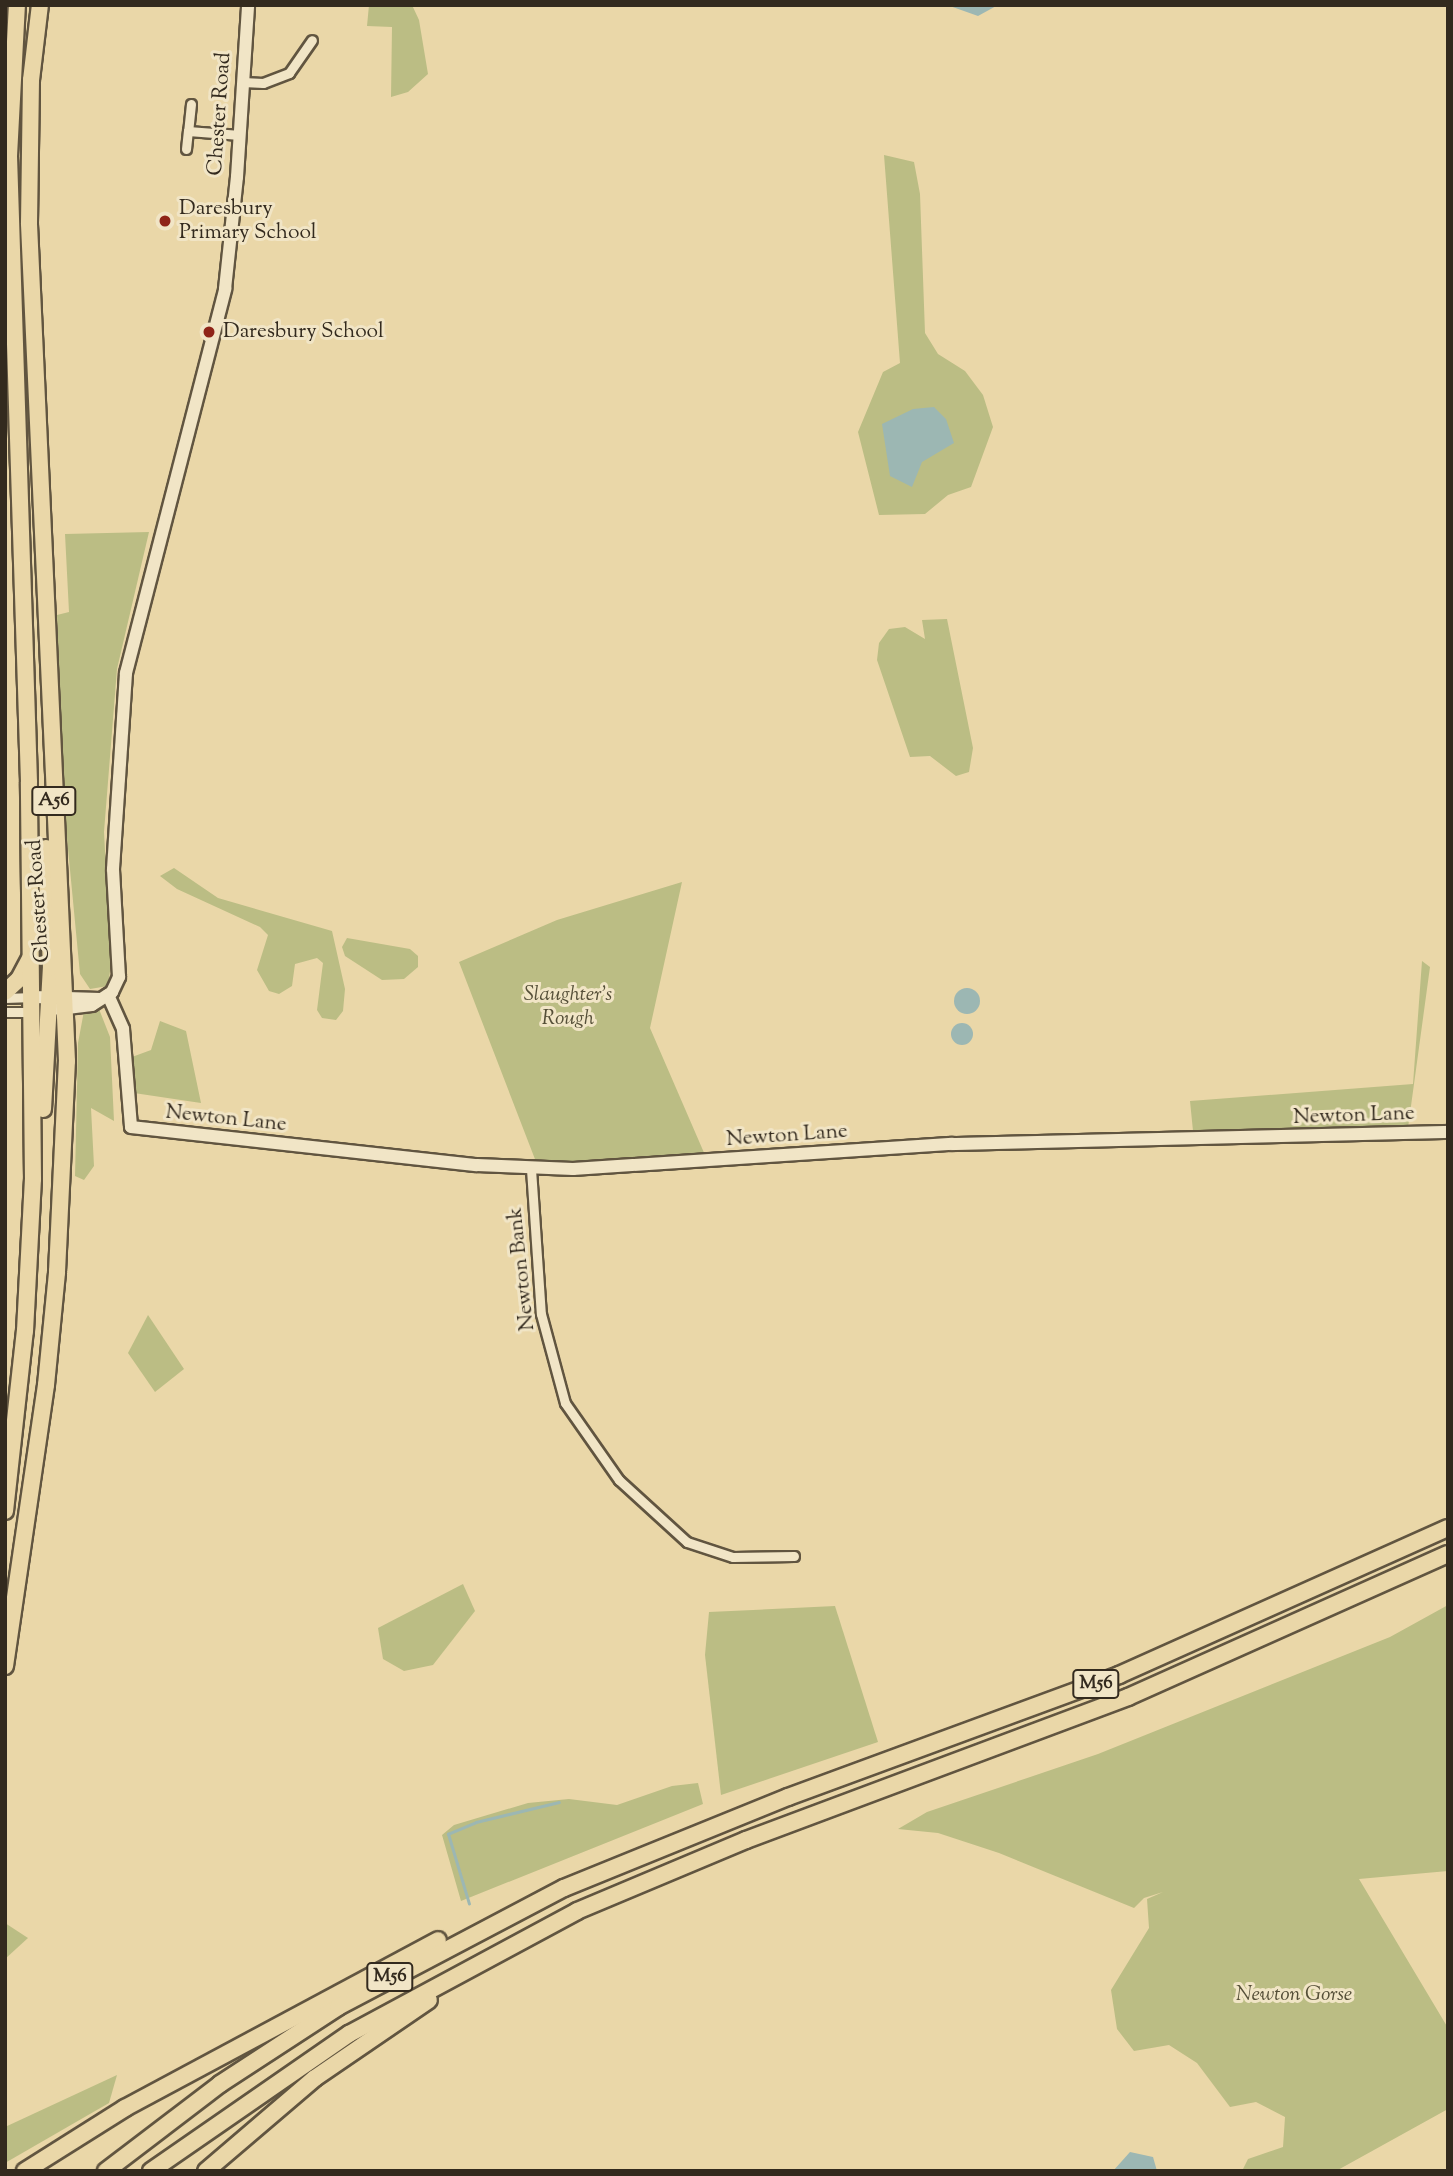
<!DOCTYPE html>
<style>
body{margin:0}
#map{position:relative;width:1453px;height:2176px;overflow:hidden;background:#ead7a8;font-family:"Sorts Mill Goudy",serif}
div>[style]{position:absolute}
.green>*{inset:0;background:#bbbd84}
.water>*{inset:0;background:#9cb7b3}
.round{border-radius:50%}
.stream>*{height:2.5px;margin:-1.25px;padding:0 1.25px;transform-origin:1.25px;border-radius:1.25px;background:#9cb7b3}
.roads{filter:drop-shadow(2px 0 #615540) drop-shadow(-2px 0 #615540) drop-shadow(0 2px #615540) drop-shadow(0 -2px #615540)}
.street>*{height:9px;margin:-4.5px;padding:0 4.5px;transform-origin:4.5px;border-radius:4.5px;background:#f1e5c6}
.secondary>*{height:12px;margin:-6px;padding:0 6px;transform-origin:6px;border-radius:6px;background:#f1e5c6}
.highway>*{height:16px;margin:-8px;padding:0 8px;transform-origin:8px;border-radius:8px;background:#ead7a8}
.dots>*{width:19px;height:19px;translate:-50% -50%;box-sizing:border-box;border:4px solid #f1e5c6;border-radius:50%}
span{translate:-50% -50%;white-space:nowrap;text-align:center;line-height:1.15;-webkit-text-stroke:6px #f1e5c6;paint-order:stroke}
.shield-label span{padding:2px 5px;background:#f1e5c6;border:2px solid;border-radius:5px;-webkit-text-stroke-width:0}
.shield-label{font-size:19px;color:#332a1e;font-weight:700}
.street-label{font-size:21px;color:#332a1e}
.poi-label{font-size:21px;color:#332a1e}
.left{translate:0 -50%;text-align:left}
.park-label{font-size:21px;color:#554f38;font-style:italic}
.frame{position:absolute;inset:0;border:7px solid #332a1e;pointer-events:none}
</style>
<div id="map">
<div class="green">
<i style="clip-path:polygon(369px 5px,412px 5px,419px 20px,428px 74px,408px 92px,391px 97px,392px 27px,367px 26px)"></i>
<i style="clip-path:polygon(884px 155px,914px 162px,920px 194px,925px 333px,938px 354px,965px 371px,983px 395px,993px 427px,971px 487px,948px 495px,925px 514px,879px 515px,858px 432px,883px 372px,900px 363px)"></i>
<i style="clip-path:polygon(149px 532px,117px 669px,104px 832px,111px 964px,108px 986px,90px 989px,80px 974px,64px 807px,57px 615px,69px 612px,65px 534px)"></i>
<i style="clip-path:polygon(947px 619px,973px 748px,969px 772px,956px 776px,930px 756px,910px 757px,877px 660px,879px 643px,889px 629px,905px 627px,925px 639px,922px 620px)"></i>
<i style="clip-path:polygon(174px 868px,218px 898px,332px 931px,345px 989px,343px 1011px,336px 1020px,322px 1018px,317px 1010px,323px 963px,317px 958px,295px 964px,292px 986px,279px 994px,269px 991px,257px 970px,268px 935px,260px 927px,177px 889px,160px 876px)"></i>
<i style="clip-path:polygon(682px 882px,650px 1028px,705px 1155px,538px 1167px,459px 962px,557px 920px)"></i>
<i style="clip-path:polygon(347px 938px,410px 949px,418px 956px,418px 967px,404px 979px,382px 980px,345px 956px,342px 947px)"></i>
<i style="clip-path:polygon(1422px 961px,1430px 967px,1408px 1128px,1193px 1131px,1190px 1101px,1413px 1084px)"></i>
<i style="clip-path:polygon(99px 1009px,110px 1037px,114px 1121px,91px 1108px,94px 1166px,84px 1180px,75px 1176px,78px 1043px,84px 1011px)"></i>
<i style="clip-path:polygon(160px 1021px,186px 1031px,201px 1103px,134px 1093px,132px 1057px,151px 1050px)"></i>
<i style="clip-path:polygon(148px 1315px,184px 1369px,155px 1392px,128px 1353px)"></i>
<i style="clip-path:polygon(463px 1584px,475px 1611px,433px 1665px,404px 1671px,383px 1659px,378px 1628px)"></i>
<i style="clip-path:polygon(1448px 1605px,1448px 1871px,1359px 1879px,1448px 2028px,1448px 2109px,1336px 2171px,1242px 2171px,1248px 2159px,1283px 2147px,1285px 2117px,1256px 2102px,1230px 2107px,1197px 2063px,1169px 2045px,1134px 2051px,1117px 2029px,1111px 1990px,1149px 1928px,1147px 1899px,1163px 1892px,1144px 1898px,1134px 1908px,999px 1853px,938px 1833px,898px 1829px,927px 1812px,1098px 1754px,1390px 1637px)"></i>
<i style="clip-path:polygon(835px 1606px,878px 1742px,721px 1795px,705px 1655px,709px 1612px)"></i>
<i style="clip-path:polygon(698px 1783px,703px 1804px,461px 1901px,442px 1835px,454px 1825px,528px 1803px,569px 1799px,617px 1805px,672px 1786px)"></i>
<i style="clip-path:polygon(5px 1923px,28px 1938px,5px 1959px)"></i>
<i style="clip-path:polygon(117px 2075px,109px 2103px,5px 2163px,5px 2127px)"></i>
</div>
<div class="water">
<i style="clip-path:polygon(947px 5px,998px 5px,978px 16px)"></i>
<i style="clip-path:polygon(934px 407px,946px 419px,954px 443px,922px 462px,912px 487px,890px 476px,882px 424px,913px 409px)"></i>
<i class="round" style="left:954px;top:988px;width:26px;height:26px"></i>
<i class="round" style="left:951px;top:1023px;width:22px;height:22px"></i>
<i style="clip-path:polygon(1130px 2152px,1153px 2157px,1157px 2171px,1113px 2171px)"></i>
</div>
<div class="stream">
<i style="left:469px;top:1904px;width:73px;rotate:-106.7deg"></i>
<i style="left:448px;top:1834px;width:30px;rotate:-23deg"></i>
<i style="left:476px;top:1822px;width:85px;rotate:-13.5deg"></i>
</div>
<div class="roads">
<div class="street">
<i style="left:243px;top:82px;width:20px;rotate:3deg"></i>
<i style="left:263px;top:83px;width:28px;rotate:-21deg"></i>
<i style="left:289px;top:73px;width:40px;rotate:-55.1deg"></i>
<i style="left:191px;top:104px;width:27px;rotate:96deg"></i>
<i style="left:188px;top:131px;width:52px;rotate:4.4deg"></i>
<i style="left:186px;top:149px;width:18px;rotate:-84deg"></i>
<i style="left:5px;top:998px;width:28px;rotate:-2deg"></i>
<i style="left:5px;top:1012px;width:28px"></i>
<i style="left:531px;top:1169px;width:145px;rotate:86.1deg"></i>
<i style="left:541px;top:1314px;width:92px;rotate:74.9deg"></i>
<i style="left:565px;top:1403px;width:94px;rotate:55deg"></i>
<i style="left:619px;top:1480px;width:92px;rotate:42.4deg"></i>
<i style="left:687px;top:1542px;width:48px;rotate:18.1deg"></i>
<i style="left:733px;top:1557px;width:61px;rotate:-0.9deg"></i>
</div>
<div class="secondary">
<i style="left:108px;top:995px;width:37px;rotate:66deg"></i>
<i style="left:123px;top:1029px;width:98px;rotate:85.3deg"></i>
<i style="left:131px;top:1127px;width:348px;rotate:6.3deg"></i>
<i style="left:477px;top:1165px;width:96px;rotate:2.4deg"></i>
<i style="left:573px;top:1169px;width:380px;rotate:-3.8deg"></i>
<i style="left:952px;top:1144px;width:496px;rotate:-1.4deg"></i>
<i style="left:33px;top:997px;width:67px;rotate:1.7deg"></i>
<i style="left:59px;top:1009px;width:33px;rotate:-7deg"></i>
<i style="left:92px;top:1005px;width:24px;rotate:-33deg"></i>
<i style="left:112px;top:992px;width:17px;rotate:-65deg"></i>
<i style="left:119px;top:977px;width:108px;rotate:-93.2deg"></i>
<i style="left:113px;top:869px;width:196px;rotate:-86.2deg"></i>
<i style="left:126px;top:673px;width:397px;rotate:-75.5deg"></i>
<i style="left:225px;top:289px;width:113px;rotate:-83.9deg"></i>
<i style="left:237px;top:177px;width:172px;rotate:-86.3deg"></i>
</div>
<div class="highway">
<i style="left:5px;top:992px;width:19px;rotate:-43deg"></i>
<i style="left:19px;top:979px;width:24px;rotate:-62deg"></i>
<i style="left:43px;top:1109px;width:141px;rotate:-86.8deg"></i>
<i style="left:51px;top:968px;width:120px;rotate:-92.4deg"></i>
<i style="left:5px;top:1511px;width:181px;rotate:-83.7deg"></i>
<i style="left:25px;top:1331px;width:152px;rotate:-87deg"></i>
<i style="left:33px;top:1179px;width:397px;rotate:-90.6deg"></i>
<i style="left:29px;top:782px;width:626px;rotate:-91.83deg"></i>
<i style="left:9px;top:156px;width:151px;rotate:-87deg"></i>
<i style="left:5px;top:1666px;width:284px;rotate:-81.7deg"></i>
<i style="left:46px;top:1385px;width:114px;rotate:-84.4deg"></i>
<i style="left:57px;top:1272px;width:211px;rotate:-87.3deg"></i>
<i style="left:67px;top:1061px;width:839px;rotate:-92.6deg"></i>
<i style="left:29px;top:223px;width:143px;rotate:-89.2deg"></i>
<i style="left:31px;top:80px;width:76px;rotate:-83.2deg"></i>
<i style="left:25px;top:2171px;width:118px;rotate:-32.2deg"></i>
<i style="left:125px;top:2108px;width:355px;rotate:-28.2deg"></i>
<i style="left:106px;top:2171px;width:143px;rotate:-37.3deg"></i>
<i style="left:220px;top:2084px;width:141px;rotate:-33.1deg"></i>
<i style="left:338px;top:2007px;width:255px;rotate:-27.8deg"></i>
<i style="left:564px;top:1888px;width:242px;rotate:-22.1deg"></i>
<i style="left:788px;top:1797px;width:353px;rotate:-20.2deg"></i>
<i style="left:1119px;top:1675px;width:360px;rotate:-24.1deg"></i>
<i style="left:151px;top:2171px;width:241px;rotate:-34.7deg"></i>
<i style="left:349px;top:2034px;width:259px;rotate:-28.3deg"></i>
<i style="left:577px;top:1911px;width:183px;rotate:-22.8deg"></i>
<i style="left:746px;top:1840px;width:408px;rotate:-20.5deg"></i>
<i style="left:1128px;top:1697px;width:350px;rotate:-24.1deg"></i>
<i style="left:206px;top:2171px;width:143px;rotate:-40.5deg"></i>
<i style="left:315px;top:2078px;width:138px;rotate:-34.4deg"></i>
</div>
</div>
<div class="dots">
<i style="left:165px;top:221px;background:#8f2418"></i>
<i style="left:209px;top:332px;background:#8f2418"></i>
</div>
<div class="shield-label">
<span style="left:54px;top:801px">A56</span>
<span style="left:1096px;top:1684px">M56</span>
<span style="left:390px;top:1977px">M56</span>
</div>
<div class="street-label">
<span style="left:220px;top:114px;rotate:-86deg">Chester Road</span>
<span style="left:39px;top:901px;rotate:-94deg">Chester Road</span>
<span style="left:1354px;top:1116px;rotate:-2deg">Newton Lane</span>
<span style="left:226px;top:1119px;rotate:6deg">Newton Lane</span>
<span style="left:787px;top:1136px;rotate:-4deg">Newton Lane</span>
<span style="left:522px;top:1269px;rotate:-96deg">Newton Bank</span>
</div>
<div class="poi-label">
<span class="left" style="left:179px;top:221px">Daresbury<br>Primary School</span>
<span class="left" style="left:223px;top:332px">Daresbury School</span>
</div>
<div class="park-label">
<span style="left:568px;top:1007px">Slaughter's<br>Rough</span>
<span style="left:1294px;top:1995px">Newton Gorse</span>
</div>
<div class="frame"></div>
</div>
